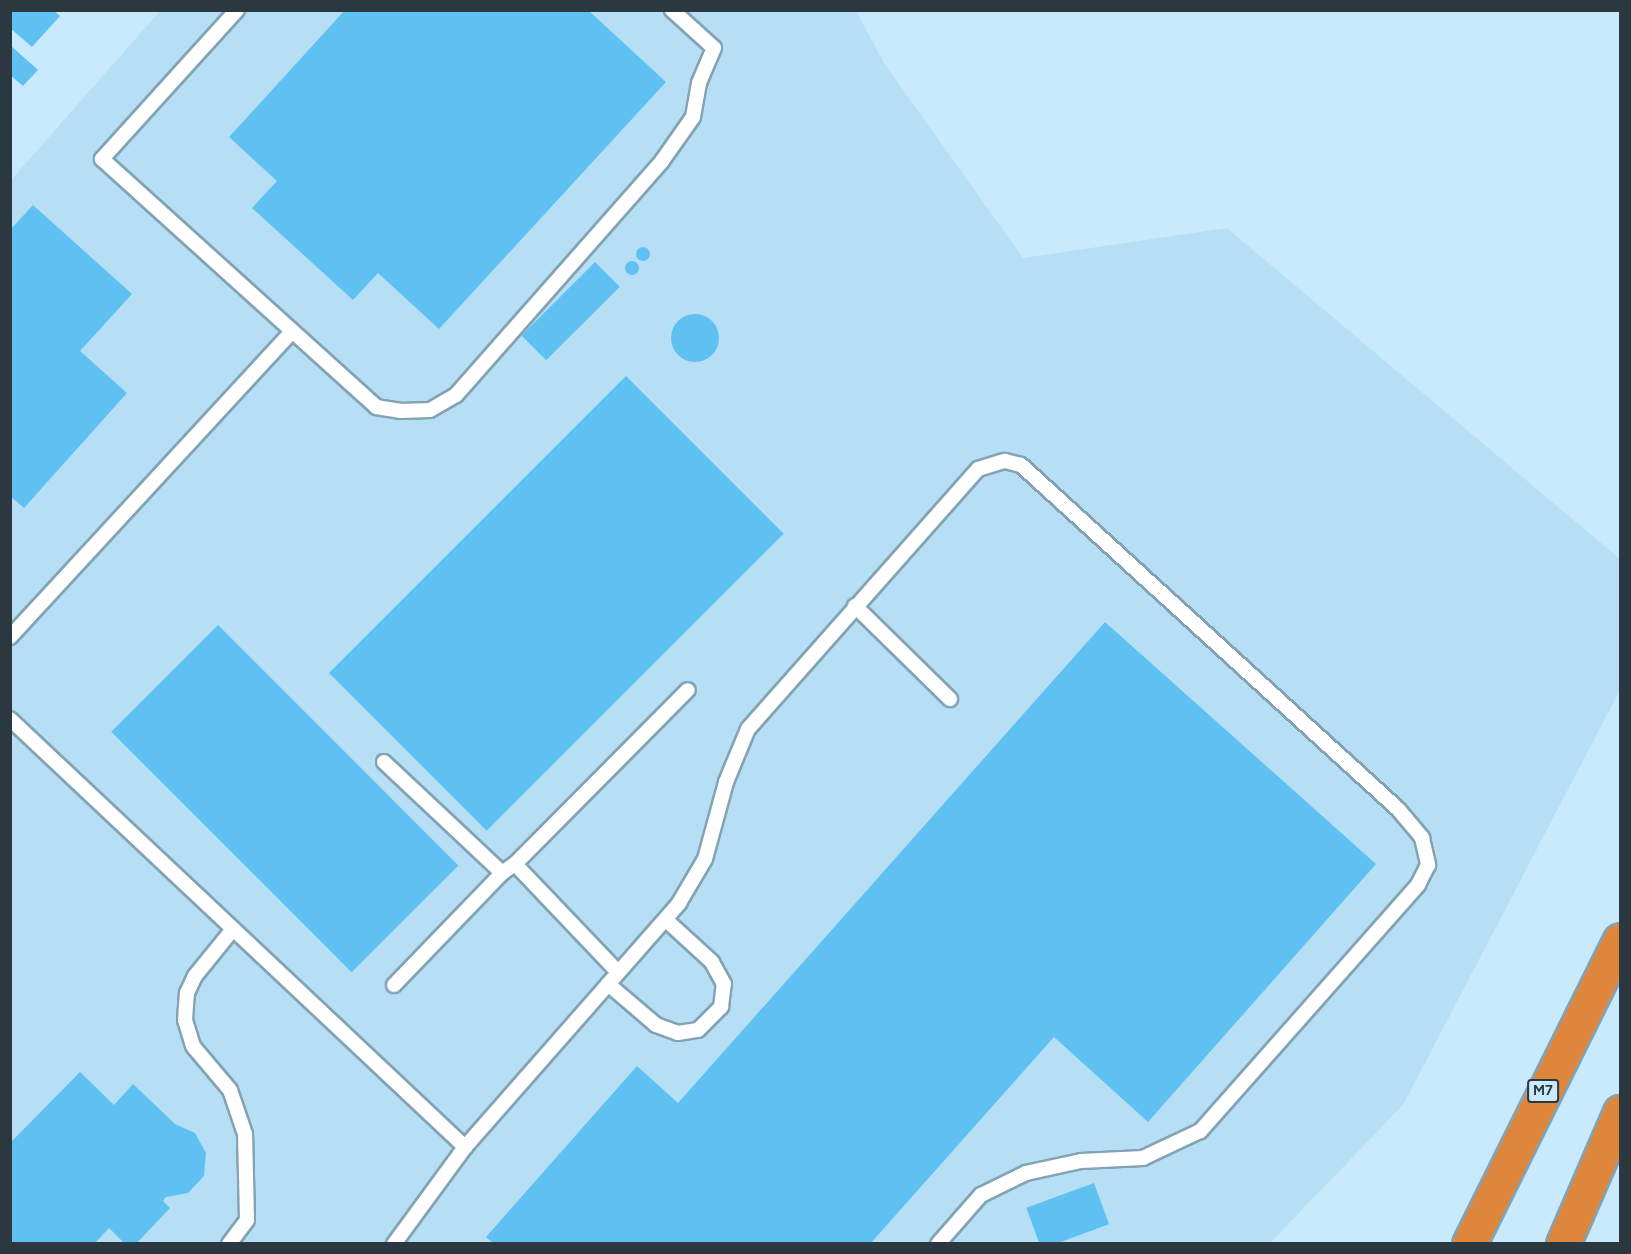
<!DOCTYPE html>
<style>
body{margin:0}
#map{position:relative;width:1631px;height:1254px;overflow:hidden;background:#c9eafd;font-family:Figtree,sans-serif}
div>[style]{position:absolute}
.built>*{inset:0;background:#b6dff6}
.building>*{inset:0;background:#5fc1f2;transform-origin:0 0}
.round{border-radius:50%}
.roads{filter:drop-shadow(2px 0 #83a3b4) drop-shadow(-2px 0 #83a3b4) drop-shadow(0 2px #83a3b4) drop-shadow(0 -2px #83a3b4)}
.service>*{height:14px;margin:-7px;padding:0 7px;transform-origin:7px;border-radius:7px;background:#fff}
.motorway>*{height:33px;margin:-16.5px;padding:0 16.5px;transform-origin:16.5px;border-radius:16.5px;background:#de873c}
span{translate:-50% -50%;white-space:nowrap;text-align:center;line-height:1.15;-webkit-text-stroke:4.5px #c9eafd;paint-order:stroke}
.shield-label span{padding:2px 4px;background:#c9eafd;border:2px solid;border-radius:4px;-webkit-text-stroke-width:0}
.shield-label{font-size:14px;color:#2b3840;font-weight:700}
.frame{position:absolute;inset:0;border:12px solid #2b3840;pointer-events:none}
</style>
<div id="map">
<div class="built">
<i style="clip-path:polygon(160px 11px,856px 11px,884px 63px,1023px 258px,1227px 228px,1620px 559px,1620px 690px,1403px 1105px,1270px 1243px,11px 1244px,11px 180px)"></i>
</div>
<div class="building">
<i style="clip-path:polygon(10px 10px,53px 10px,60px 16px,32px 47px,10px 28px)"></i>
<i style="clip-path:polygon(345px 10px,588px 10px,666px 82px,439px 329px,378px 273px,353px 300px,252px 208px,277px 181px,229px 137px)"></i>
<i style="clip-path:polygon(10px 45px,38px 70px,23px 86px,10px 75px)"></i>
<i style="clip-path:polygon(33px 205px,132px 294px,80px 351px,127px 393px,24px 508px,10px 496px,10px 230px)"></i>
<i class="round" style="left:636px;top:247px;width:14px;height:14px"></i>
<i class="round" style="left:625px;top:261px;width:14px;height:14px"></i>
<i style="left:595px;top:262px;width:35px;height:104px;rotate:45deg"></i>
<i class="round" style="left:671px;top:314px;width:48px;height:48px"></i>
<i style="left:626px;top:376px;width:223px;height:420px;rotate:45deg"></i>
<i style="clip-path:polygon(1105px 622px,1376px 864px,1148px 1122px,1054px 1037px,870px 1244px,494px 1244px,486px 1237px,637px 1066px,678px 1103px)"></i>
<i style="left:218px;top:625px;width:340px;height:151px;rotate:45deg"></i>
<i style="clip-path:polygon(80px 1072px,114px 1105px,133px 1084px,175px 1124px,195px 1133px,206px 1153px,204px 1176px,188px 1193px,166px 1197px,163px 1201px,170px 1208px,136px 1244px,125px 1244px,109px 1228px,94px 1244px,10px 1244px,10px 1143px)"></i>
<i style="left:1094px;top:1183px;width:44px;height:72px;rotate:70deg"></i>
</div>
<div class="roads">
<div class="service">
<i style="left:237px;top:10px;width:201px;rotate:132.2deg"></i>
<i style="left:102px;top:159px;width:370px;rotate:42.1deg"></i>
<i style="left:376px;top:407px;width:24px;rotate:9deg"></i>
<i style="left:400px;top:411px;width:30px;rotate:-2deg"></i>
<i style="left:430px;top:410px;width:30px;rotate:-30deg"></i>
<i style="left:456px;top:395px;width:312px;rotate:-48.6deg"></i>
<i style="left:662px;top:161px;width:54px;rotate:-54.8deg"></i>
<i style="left:693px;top:117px;width:35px;rotate:-80deg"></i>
<i style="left:699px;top:83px;width:38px;rotate:-67deg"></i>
<i style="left:714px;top:48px;width:57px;rotate:-137.9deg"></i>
<i style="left:855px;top:606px;width:133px;rotate:44.4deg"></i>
<i style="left:10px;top:637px;width:416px;rotate:-47.3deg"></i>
<i style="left:10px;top:719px;width:625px;rotate:43.25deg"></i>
<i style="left:384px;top:762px;width:162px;rotate:43.2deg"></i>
<i style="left:502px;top:873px;width:16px;rotate:-35deg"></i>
<i style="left:515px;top:864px;width:149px;rotate:46.4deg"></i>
<i style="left:515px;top:864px;width:245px;rotate:-45.2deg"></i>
<i style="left:608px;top:984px;width:63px;rotate:40.5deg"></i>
<i style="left:656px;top:1025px;width:23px;rotate:20deg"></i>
<i style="left:678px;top:1033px;width:20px;rotate:-9deg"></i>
<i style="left:698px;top:1030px;width:33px;rotate:-45deg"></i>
<i style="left:721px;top:1007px;width:23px;rotate:-83deg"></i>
<i style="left:724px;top:984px;width:25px;rotate:-119deg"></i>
<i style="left:712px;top:962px;width:62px;rotate:-137.6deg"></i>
<i style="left:394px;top:985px;width:156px;rotate:-46deg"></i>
<i style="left:229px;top:1244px;width:30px;rotate:-53deg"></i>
<i style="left:247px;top:1220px;width:86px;rotate:-91.3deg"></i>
<i style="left:245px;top:1134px;width:46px;rotate:-108.8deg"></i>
<i style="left:230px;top:1090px;width:57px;rotate:-130.1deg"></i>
<i style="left:193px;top:1046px;width:27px;rotate:-107deg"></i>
<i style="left:185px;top:1020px;width:27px;rotate:-86deg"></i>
<i style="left:187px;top:993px;width:19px;rotate:-65deg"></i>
<i style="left:195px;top:976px;width:60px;rotate:-51deg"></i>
<i style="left:394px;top:1244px;width:120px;rotate:-53.8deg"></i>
<i style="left:465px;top:1147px;width:325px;rotate:-48.7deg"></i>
<i style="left:679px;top:903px;width:51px;rotate:-59.4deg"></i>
<i style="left:705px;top:859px;width:80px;rotate:-74.7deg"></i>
<i style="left:726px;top:782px;width:57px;rotate:-67.5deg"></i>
<i style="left:748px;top:729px;width:347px;rotate:-48.5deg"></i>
<i style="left:978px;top:469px;width:28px;rotate:-17deg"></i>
<i style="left:1005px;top:461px;width:16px;rotate:14deg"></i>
<i style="left:1021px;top:465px;width:510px;rotate:42.38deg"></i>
<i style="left:1398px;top:809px;width:38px;rotate:50deg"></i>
<i style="left:1422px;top:838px;width:28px;rotate:77deg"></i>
<i style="left:1428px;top:865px;width:22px;rotate:117deg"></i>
<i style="left:1418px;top:885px;width:329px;rotate:131.5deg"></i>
<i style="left:1200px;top:1131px;width:63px;rotate:154.7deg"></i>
<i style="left:1143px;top:1158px;width:62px;rotate:177.2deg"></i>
<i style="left:1081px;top:1161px;width:56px;rotate:167.7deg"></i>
<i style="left:1026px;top:1173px;width:50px;rotate:153.9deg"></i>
<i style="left:981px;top:1195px;width:65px;rotate:131.3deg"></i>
</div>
<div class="motorway">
<i style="left:1469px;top:1244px;width:339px;rotate:-63.6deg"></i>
<i style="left:1563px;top:1244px;width:144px;rotate:-66.6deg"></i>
</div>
</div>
<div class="shield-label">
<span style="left:1543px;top:1091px">M7</span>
</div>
<div class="frame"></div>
</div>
